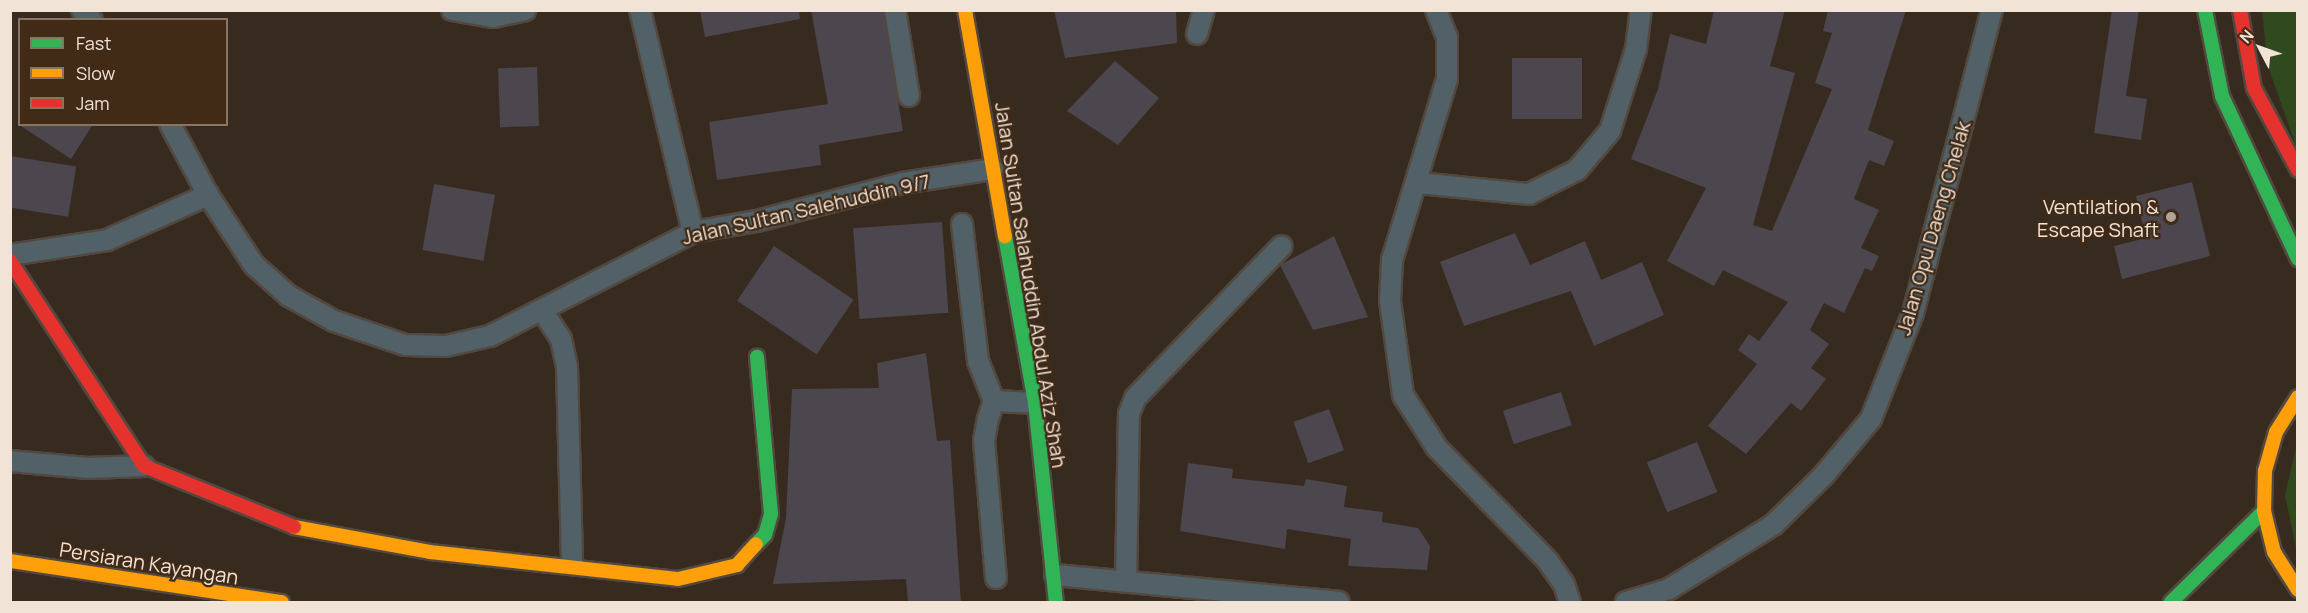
<!DOCTYPE html>
<style>
body{margin:0}
#map{position:relative;width:2308px;height:613px;overflow:hidden;background:#372b20;font-family:Manrope,sans-serif}
div>[style]{position:absolute}
.green>*{inset:0;background:#304a1e}
.building>*{inset:0;background:#4c464e;transform-origin:0 0}
.roads{filter:drop-shadow(2px 0 #53483f) drop-shadow(-2px 0 #53483f) drop-shadow(0 2px #53483f) drop-shadow(0 -2px #53483f)}
.street>*{height:20px;margin:-10px;padding:0 10px;transform-origin:10px;border-radius:10px;background:#516167}
.fast>*{height:14px;margin:-7px;padding:0 7px;transform-origin:7px;border-radius:7px;background:#30b455}
.slow>*{height:14px;margin:-7px;padding:0 7px;transform-origin:7px;border-radius:7px;background:#ff9f0a}
.jam>*{height:14px;margin:-7px;padding:0 7px;transform-origin:7px;border-radius:7px;background:#e5322d}
.dots>*{width:16px;height:16px;translate:-50% -50%;box-sizing:border-box;border:3px solid #412a16;border-radius:50%}
span{translate:-50% -50%;white-space:nowrap;text-align:center;line-height:1.15;-webkit-text-stroke:4.5px #412a16;paint-order:stroke}
.poi-label{font-size:20px;color:#f2e3d7}
.right{translate:-100% -50%;text-align:right}
.street-label{font-size:20px;color:#f2e3d7}
.frame{position:absolute;inset:0;border:12px solid #f2e3d7;pointer-events:none}
.legend{position:absolute;left:18px;top:18px;width:210px;height:108px;box-sizing:border-box;background:#412a16;border:2px solid #887463;margin:0;padding:8px 10px;list-style:none;font-size:18px;color:#f2e3d7}
.legend li{display:flex;align-items:center;gap:12px;height:30px}
.legend b{width:30px;border:2px solid #887463}
.north{position:absolute;left:2230px;top:18px;width:60px;height:60px;-webkit-text-stroke:4px #412a16;paint-order:stroke;rotate:311deg;font-size:16px;font-weight:700;line-height:24px;text-align:center;color:#f2e3d7}
.north::after{content:'';display:block;margin:auto;width:21px;height:27px;background:#f2e3d7;clip-path:polygon(50% 0,100% 100%,50% 72%,0 100%)}
</style>
<div id="map">
<div class="green">
<i style="clip-path:polygon(2262px 11px,2297px 11px,2297px 149px,2268px 66px)"></i>
<i style="clip-path:polygon(2297px 444px,2297px 553px,2285px 495px)"></i>
</div>
<div class="building">
<i style="clip-path:polygon(700px 10px,799px 10px,800px 19px,705px 37px)"></i>
<i style="clip-path:polygon(811px 10px,883px 10px,903px 131px,819px 145px,821px 165px,717px 180px,709px 122px,828px 104px)"></i>
<i style="clip-path:polygon(1054px 10px,1176px 10px,1177px 43px,1065px 58px)"></i>
<i style="clip-path:polygon(1714px 10px,1785px 10px,1770px 66px,1795px 73px,1753px 225px,1772px 231px,1832px 89px,1815px 83px,1832px 33px,1823px 31px,1828px 10px,1906px 10px,1868px 130px,1894px 141px,1884px 166px,1869px 160px,1854px 199px,1879px 210px,1861px 248px,1879px 256px,1872px 271px,1865px 268px,1844px 313px,1824px 303px,1810px 330px,1829px 344px,1811px 368px,1826px 379px,1801px 411px,1791px 403px,1746px 454px,1708px 426px,1757px 364px,1738px 350px,1749px 334px,1759px 341px,1788px 302px,1723px 270px,1714px 286px,1667px 261px,1706px 188px,1631px 159px,1658px 89px,1670px 34px,1706px 44px)"></i>
<i style="clip-path:polygon(2112px 10px,2139px 10px,2126px 96px,2147px 99px,2141px 140px,2094px 133px)"></i>
<i style="left:1512px;top:58px;width:70px;height:61px"></i>
<i style="clip-path:polygon(1115px 61px,1159px 98px,1118px 145px,1067px 111px)"></i>
<i style="left:537px;top:67px;width:59px;height:39px;rotate:88deg"></i>
<i style="clip-path:polygon(18px 124px,93px 124px,71px 159px)"></i>
<i style="left:10px;top:156px;width:67px;height:51px;rotate:9deg"></i>
<i style="clip-path:polygon(2192px 182px,2210px 256px,2122px 279px,2114px 246px,2146px 238px,2136px 196px)"></i>
<i style="left:434px;top:184px;width:62px;height:67px;rotate:10deg"></i>
<i style="left:942px;top:222px;width:91px;height:89px;rotate:86deg"></i>
<i style="clip-path:polygon(1515px 233px,1530px 265px,1585px 241px,1601px 280px,1642px 262px,1664px 315px,1594px 346px,1571px 291px,1464px 326px,1440px 262px)"></i>
<i style="clip-path:polygon(1334px 236px,1368px 317px,1313px 330px,1280px 265px)"></i>
<i style="left:774px;top:246px;width:96px;height:66px;rotate:34deg"></i>
<i style="clip-path:polygon(926px 353px,937px 441px,950px 440px,961px 603px,908px 603px,906px 579px,773px 584px,786px 518px,792px 389px,879px 388px,877px 363px)"></i>
<i style="left:1561px;top:392px;width:35px;height:61px;rotate:72deg"></i>
<i style="left:1329px;top:409px;width:44px;height:38px;rotate:70deg"></i>
<i style="left:1697px;top:442px;width:54px;height:54px;rotate:68deg"></i>
<i style="clip-path:polygon(1188px 463px,1233px 469px,1232px 478px,1304px 486px,1306px 479px,1347px 486px,1344px 507px,1383px 512px,1382px 522px,1418px 528px,1430px 546px,1427px 570px,1348px 566px,1351px 539px,1287px 529px,1285px 549px,1180px 531px)"></i>
</div>
<div class="roads">
<div class="street">
<i style="left:82px;top:10px;width:14px;rotate:45deg"></i>
<i style="left:452px;top:10px;width:42px;rotate:9.7deg"></i>
<i style="left:493px;top:17px;width:33px;rotate:-12deg"></i>
<i style="left:640px;top:10px;width:228px;rotate:76.6deg"></i>
<i style="left:895px;top:10px;width:87px;rotate:80.8deg"></i>
<i style="left:1436px;top:10px;width:29px;rotate:68deg"></i>
<i style="left:1447px;top:37px;width:42px;rotate:90deg"></i>
<i style="left:1447px;top:79px;width:189px;rotate:106.9deg"></i>
<i style="left:1392px;top:260px;width:41px;rotate:92.8deg"></i>
<i style="left:1390px;top:301px;width:95px;rotate:82.1deg"></i>
<i style="left:1403px;top:395px;width:63px;rotate:57.3deg"></i>
<i style="left:1437px;top:448px;width:157px;rotate:45.5deg"></i>
<i style="left:1547px;top:560px;width:29px;rotate:55deg"></i>
<i style="left:1564px;top:584px;width:19px;rotate:72deg"></i>
<i style="left:1197px;top:34px;width:25px;rotate:-74deg"></i>
<i style="left:170px;top:124px;width:81px;rotate:61.8deg"></i>
<i style="left:208px;top:195px;width:84px;rotate:56.7deg"></i>
<i style="left:254px;top:265px;width:47px;rotate:41.5deg"></i>
<i style="left:289px;top:296px;width:51px;rotate:29.1deg"></i>
<i style="left:334px;top:321px;width:75px;rotate:18.7deg"></i>
<i style="left:405px;top:345px;width:41px;rotate:1.4deg"></i>
<i style="left:446px;top:346px;width:45px;rotate:-12.8deg"></i>
<i style="left:490px;top:336px;width:228px;rotate:-27.1deg"></i>
<i style="left:693px;top:232px;width:65px;rotate:-9.8deg"></i>
<i style="left:757px;top:221px;width:151px;rotate:-14.6deg"></i>
<i style="left:903px;top:183px;width:91px;rotate:-8.8deg"></i>
<i style="left:1418px;top:183px;width:112px;rotate:5.7deg"></i>
<i style="left:1529px;top:194px;width:54px;rotate:-26.6deg"></i>
<i style="left:1577px;top:170px;width:51px;rotate:-49.8deg"></i>
<i style="left:1610px;top:131px;width:86px;rotate:-72.4deg"></i>
<i style="left:1636px;top:49px;width:39px;rotate:-83deg"></i>
<i style="left:962px;top:224px;width:138px;rotate:83.3deg"></i>
<i style="left:978px;top:361px;width:43px;rotate:68.2deg"></i>
<i style="left:10px;top:255px;width:98px;rotate:-8.8deg"></i>
<i style="left:107px;top:240px;width:111px;rotate:-24deg"></i>
<i style="left:542px;top:310px;width:35px;rotate:57deg"></i>
<i style="left:561px;top:339px;width:30px;rotate:78deg"></i>
<i style="left:567px;top:368px;width:196px;rotate:88.5deg"></i>
<i style="left:10px;top:461px;width:78px;rotate:5.1deg"></i>
<i style="left:88px;top:468px;width:56px;rotate:-2deg"></i>
<i style="left:1055px;top:575px;width:285px;rotate:5.4deg"></i>
<i style="left:996px;top:578px;width:138px;rotate:-95deg"></i>
<i style="left:984px;top:441px;width:22px;rotate:-80deg"></i>
<i style="left:988px;top:419px;width:19px;rotate:-72deg"></i>
<i style="left:994px;top:401px;width:41px;rotate:2.8deg"></i>
<i style="left:1126px;top:582px;width:168px;rotate:-89deg"></i>
<i style="left:1129px;top:414px;width:17px;rotate:-69deg"></i>
<i style="left:1135px;top:398px;width:211px;rotate:-46deg"></i>
<i style="left:1626px;top:602px;width:45px;rotate:-16.8deg"></i>
<i style="left:1669px;top:589px;width:122px;rotate:-31.6deg"></i>
<i style="left:1773px;top:525px;width:71px;rotate:-44.4deg"></i>
<i style="left:1824px;top:475px;width:73px;rotate:-50deg"></i>
<i style="left:1871px;top:419px;width:114px;rotate:-68.4deg"></i>
<i style="left:1913px;top:313px;width:313px;rotate:-75.4deg"></i>
</div>
<div class="fast">
<i style="left:2205px;top:10px;width:88px;rotate:78.8deg"></i>
<i style="left:2222px;top:96px;width:180px;rotate:65deg"></i>
<i style="left:1005px;top:236px;width:170px;rotate:79.8deg"></i>
<i style="left:1035px;top:403px;width:200px;rotate:84deg"></i>
<i style="left:756px;top:544px;width:13px;rotate:-45deg"></i>
<i style="left:765px;top:535px;width:22px;rotate:-74deg"></i>
<i style="left:771px;top:514px;width:158px;rotate:-95.1deg"></i>
<i style="left:2171px;top:602px;width:130px;rotate:-44.4deg"></i>
</div>
<div class="slow">
<i style="left:965px;top:10px;width:230px;rotate:80deg"></i>
<i style="left:2298px;top:397px;width:41px;rotate:122.2deg"></i>
<i style="left:2276px;top:432px;width:41px;rotate:105.8deg"></i>
<i style="left:2265px;top:471px;width:40px;rotate:91.4deg"></i>
<i style="left:2264px;top:511px;width:42px;rotate:76.3deg"></i>
<i style="left:2274px;top:552px;width:45px;rotate:57.7deg"></i>
<i style="left:294px;top:527px;width:138px;rotate:10.4deg"></i>
<i style="left:430px;top:552px;width:249px;rotate:6.2deg"></i>
<i style="left:678px;top:579px;width:61px;rotate:-13.3deg"></i>
<i style="left:737px;top:565px;width:28px;rotate:-48deg"></i>
<i style="left:10px;top:561px;width:275px;rotate:8.6deg"></i>
</div>
<div class="jam">
<i style="left:2240px;top:10px;width:79px;rotate:79.8deg"></i>
<i style="left:2254px;top:88px;width:93px;rotate:61.8deg"></i>
<i style="left:10px;top:261px;width:245px;rotate:56.8deg"></i>
<i style="left:144px;top:466px;width:162px;rotate:22.1deg"></i>
</div>
</div>
<div class="dots">
<i style="left:2171px;top:217px;background:#b1a397"></i>
</div>
<div class="poi-label">
<span class="right" style="left:2159px;top:218px">Ventilation &amp;<br>Escape Shaft</span>
</div>
<div class="street-label">
<span style="left:806px;top:209px;rotate:-13deg">Jalan Sultan Salehuddin 9/7</span>
<span style="left:1933px;top:228px;rotate:-74deg">Jalan Opu Daeng Chelak</span>
<span style="left:1031px;top:285px;rotate:81deg">Jalan Sultan Salahuddin Abdul Aziz Shah</span>
<span style="left:149px;top:563px;rotate:9deg">Persiaran Kayangan</span>
</div>
<div class="frame"></div>
<ul class="legend">
<li><b style="height:8px;background:#30b455"></b>Fast</li>
<li><b style="height:8px;background:#ff9f0a"></b>Slow</li>
<li><b style="height:8px;background:#e5322d"></b>Jam</li>
</ul>
<div class="north">N</div>
</div>
